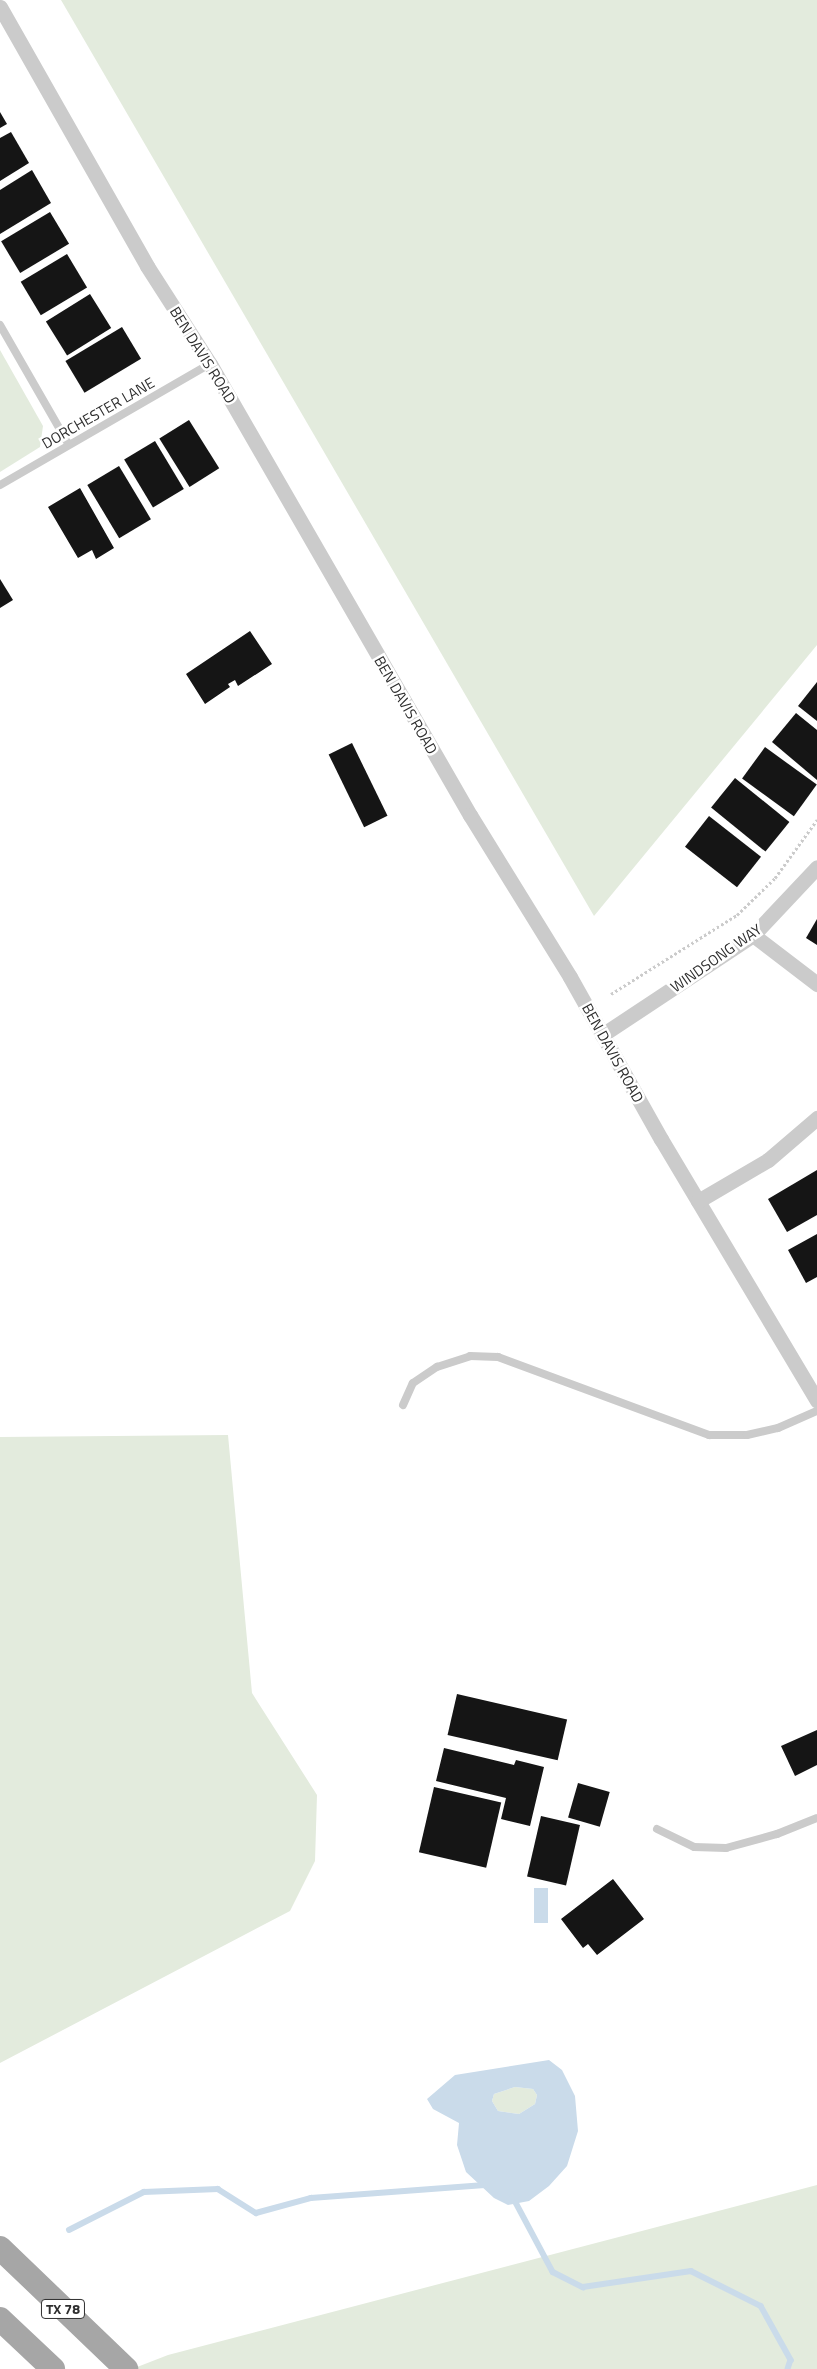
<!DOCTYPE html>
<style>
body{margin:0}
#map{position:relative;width:817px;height:2369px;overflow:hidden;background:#fff;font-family:"Titillium Web",sans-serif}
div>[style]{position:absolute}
.green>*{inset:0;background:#e3ebdd}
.water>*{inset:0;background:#cadbea;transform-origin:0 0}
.stream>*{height:5.5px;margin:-2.75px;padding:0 2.75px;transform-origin:2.75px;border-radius:2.75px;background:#cadbea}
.building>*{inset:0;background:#151515;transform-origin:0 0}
.path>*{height:3px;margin-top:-1.5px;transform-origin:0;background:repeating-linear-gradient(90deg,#cbcbcb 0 2.5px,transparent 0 5px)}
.service>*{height:8px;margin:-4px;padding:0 4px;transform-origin:4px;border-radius:4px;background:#cbcbcb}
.minor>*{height:15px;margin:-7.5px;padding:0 7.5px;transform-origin:7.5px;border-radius:7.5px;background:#cbcbcb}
.primary>*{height:24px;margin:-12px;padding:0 12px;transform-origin:12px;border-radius:12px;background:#a6a6a6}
span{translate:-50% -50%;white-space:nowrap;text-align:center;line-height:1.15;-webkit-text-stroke:5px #fff;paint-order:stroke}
.shield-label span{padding:1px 4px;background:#fff;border:1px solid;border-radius:4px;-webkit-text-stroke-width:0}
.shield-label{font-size:14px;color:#2e2e2e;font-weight:700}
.street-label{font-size:15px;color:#2e2e2e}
</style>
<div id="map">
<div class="green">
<i style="clip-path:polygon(61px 0,817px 0,817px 645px,594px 916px)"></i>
<i style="clip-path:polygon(0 350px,43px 426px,40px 447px,0 472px)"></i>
<i style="clip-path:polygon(228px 1435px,252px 1693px,317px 1795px,315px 1861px,290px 1911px,0 2063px,0 1437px)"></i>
<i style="clip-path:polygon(515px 2087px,533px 2089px,537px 2095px,535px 2104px,519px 2114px,498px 2111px,492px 2101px,494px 2094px)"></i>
<i style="clip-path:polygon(817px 2185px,817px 2369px,132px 2369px,168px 2355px)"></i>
</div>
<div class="water">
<i style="left:548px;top:1888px;width:35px;height:14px;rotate:90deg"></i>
<i style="clip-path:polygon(evenodd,549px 2060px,562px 2070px,575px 2096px,578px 2131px,567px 2166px,549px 2186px,529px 2201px,508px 2205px,494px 2198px,466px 2172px,457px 2145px,459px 2123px,433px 2109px,427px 2099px,455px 2075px,549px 2060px,515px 2087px,533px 2089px,537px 2095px,535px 2104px,519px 2114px,498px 2111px,492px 2101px,494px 2094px,515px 2087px)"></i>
</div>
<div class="stream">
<i style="left:513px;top:2197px;width:85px;rotate:61.9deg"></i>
<i style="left:553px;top:2272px;width:34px;rotate:27deg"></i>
<i style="left:583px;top:2287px;width:109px;rotate:-8.4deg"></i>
<i style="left:691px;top:2271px;width:78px;rotate:26.6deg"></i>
<i style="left:761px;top:2306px;width:62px;rotate:60.9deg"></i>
<i style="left:791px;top:2360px;width:9px;rotate:108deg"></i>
<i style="left:69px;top:2230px;width:84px;rotate:-26.9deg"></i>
<i style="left:144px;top:2192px;width:74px;rotate:-2.3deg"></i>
<i style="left:218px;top:2189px;width:45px;rotate:32.3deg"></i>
<i style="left:256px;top:2213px;width:57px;rotate:-15.3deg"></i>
<i style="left:311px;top:2198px;width:174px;rotate:-4.3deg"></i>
</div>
<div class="building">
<i style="clip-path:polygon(0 112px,7px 124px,0 128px)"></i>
<i style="clip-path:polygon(11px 132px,29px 163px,0 181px,0 138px)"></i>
<i style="clip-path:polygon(32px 170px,51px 203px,0 234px,0 190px)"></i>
<i style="left:50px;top:212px;width:37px;height:57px;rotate:59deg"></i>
<i style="left:67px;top:254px;width:39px;height:54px;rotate:59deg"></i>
<i style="left:90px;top:294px;width:40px;height:52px;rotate:58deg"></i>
<i style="left:122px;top:327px;width:37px;height:66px;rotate:59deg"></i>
<i style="left:189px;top:420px;width:57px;height:35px;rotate:58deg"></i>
<i style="left:155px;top:441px;width:56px;height:36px;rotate:59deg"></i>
<i style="left:119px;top:466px;width:62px;height:37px;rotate:59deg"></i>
<i style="clip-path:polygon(80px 488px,114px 548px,96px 559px,92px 550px,78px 558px,48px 507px)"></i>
<i style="clip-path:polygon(0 579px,13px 600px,0 608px)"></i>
<i style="clip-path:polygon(250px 631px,272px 664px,238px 686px,235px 680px,228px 684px,230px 687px,205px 704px,186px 674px)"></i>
<i style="clip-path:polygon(817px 682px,817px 721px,798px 706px)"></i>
<i style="clip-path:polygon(796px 713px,817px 730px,817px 780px,772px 742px)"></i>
<i style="left:352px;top:743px;width:81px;height:26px;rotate:64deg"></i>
<i style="left:765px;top:747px;width:64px;height:39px;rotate:36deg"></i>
<i style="left:735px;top:778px;width:70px;height:38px;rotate:39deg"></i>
<i style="left:709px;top:816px;width:66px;height:39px;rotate:38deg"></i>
<i style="clip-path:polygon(817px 919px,817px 945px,806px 938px)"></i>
<i style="clip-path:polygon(817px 1170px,817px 1215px,787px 1232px,768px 1199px)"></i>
<i style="clip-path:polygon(817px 1234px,817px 1277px,806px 1283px,788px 1250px)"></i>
<i style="left:457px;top:1694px;width:113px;height:42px;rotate:13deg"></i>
<i style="clip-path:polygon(817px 1730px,817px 1765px,795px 1776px,781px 1746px)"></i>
<i style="clip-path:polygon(444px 1748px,514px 1765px,516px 1760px,544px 1767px,530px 1826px,501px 1819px,506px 1798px,436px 1781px)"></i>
<i style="left:578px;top:1783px;width:33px;height:36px;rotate:16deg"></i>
<i style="left:434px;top:1787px;width:69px;height:67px;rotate:13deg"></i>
<i style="left:541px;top:1816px;width:40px;height:62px;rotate:13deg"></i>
<i style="clip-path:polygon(613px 1879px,644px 1919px,597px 1955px,588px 1944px,583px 1948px,561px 1919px)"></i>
</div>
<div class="path">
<i style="left:611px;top:994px;width:149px;rotate:-32.1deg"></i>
<i style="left:737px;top:915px;width:53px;rotate:-44.2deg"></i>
<i style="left:775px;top:878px;width:72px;rotate:-54.1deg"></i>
</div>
<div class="service">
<i style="left:0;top:325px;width:138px;rotate:60.1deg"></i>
<i style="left:0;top:485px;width:242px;rotate:-30deg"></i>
<i style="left:403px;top:1405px;width:24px;rotate:-66deg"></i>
<i style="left:413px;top:1383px;width:29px;rotate:-34deg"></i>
<i style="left:437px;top:1367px;width:35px;rotate:-18deg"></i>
<i style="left:470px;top:1356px;width:28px;rotate:2deg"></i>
<i style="left:498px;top:1357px;width:225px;rotate:20.3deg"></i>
<i style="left:709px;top:1435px;width:38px"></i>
<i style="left:747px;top:1435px;width:32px;rotate:-13deg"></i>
<i style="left:778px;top:1428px;width:43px;rotate:-23.6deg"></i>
<i style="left:657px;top:1829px;width:41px;rotate:25.9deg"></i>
<i style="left:694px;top:1847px;width:32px;rotate:2deg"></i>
<i style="left:726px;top:1848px;width:53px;rotate:-15.4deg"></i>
<i style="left:777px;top:1834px;width:43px;rotate:-21.8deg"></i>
</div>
<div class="minor">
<i style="left:0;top:7px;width:298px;rotate:60.4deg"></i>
<i style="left:147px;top:266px;width:117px;rotate:57.3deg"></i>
<i style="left:210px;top:364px;width:521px;rotate:60.04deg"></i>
<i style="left:470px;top:815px;width:190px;rotate:58.3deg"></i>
<i style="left:570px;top:977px;width:186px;rotate:60.7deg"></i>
<i style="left:661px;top:1139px;width:305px;rotate:59.2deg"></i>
<i style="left:753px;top:935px;width:81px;rotate:37.4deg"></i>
<i style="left:602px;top:1035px;width:181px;rotate:-33.5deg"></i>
<i style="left:753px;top:935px;width:93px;rotate:-46.7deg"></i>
<i style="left:698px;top:1201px;width:81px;rotate:-30.4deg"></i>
<i style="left:768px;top:1160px;width:65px;rotate:-40.6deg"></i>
</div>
<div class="primary">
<i style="left:0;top:2248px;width:175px;rotate:43.8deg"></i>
<i style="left:0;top:2319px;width:73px;rotate:43.3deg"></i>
</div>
<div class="shield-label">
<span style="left:63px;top:2309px">TX 78</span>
</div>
<div class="street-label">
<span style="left:203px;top:355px;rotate:58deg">BEN DAVIS ROAD</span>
<span style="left:98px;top:413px;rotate:-30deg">DORCHESTER LANE</span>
<span style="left:406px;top:705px;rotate:60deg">BEN DAVIS ROAD</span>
<span style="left:716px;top:958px;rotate:-35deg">WINDSONG WAY</span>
<span style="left:613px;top:1053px;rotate:61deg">BEN DAVIS ROAD</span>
</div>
</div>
